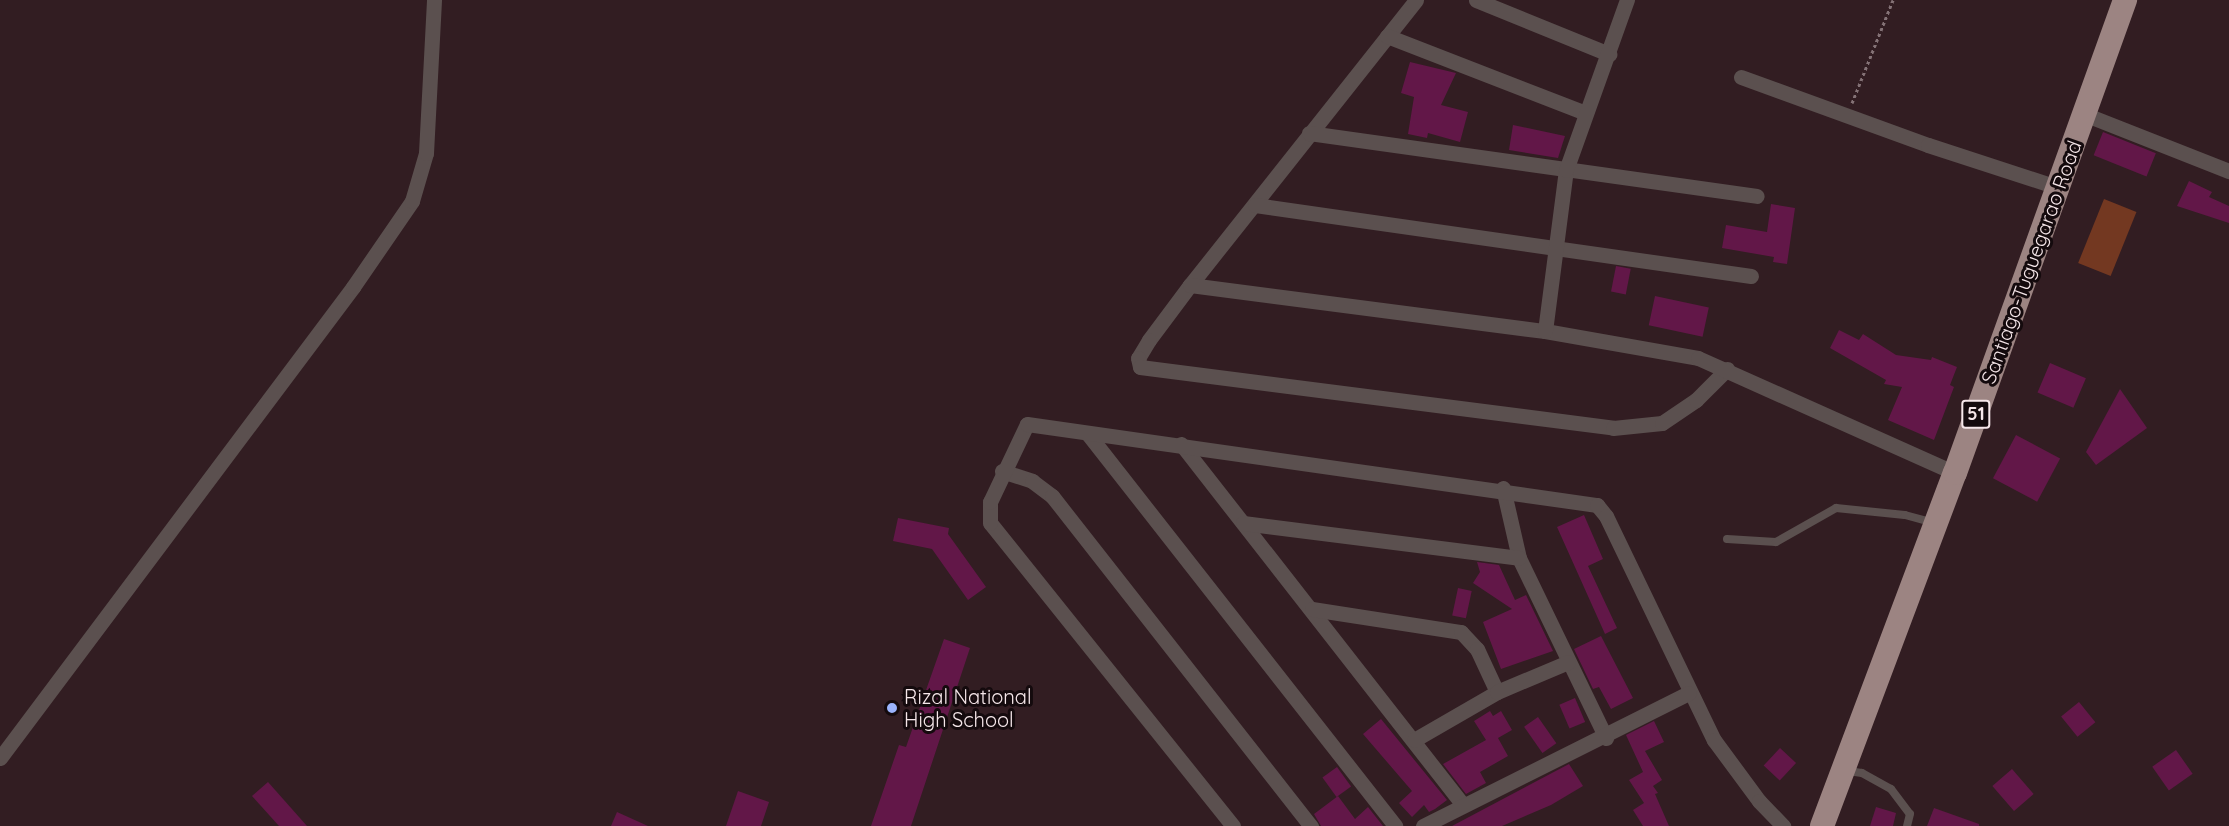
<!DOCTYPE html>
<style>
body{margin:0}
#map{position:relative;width:2229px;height:826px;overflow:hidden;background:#321d22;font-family:Quicksand,sans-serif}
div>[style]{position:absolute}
.green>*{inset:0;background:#733821;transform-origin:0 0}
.building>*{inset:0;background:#621748;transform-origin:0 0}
.path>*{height:3px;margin-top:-1.5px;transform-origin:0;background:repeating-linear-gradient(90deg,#847276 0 3px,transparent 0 6px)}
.service>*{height:8px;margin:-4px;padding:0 4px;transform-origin:4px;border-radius:4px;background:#5b504f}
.minor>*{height:15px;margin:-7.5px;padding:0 7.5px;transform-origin:7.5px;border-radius:7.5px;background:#5b504f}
.trunk>*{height:24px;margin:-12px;padding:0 12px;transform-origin:12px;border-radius:12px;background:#9c8482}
.dots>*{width:16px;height:16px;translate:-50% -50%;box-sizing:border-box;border:3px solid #140a0d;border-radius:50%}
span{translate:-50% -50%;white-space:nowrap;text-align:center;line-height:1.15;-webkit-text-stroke:6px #140a0d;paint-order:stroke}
.shield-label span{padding:2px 4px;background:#140a0d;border:2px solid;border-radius:4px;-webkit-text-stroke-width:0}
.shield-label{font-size:18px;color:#f6e7ea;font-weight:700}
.street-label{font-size:20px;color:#f6e7ea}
.poi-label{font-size:20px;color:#f6e7ea}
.left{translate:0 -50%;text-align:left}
</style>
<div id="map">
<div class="green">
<i style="left:2104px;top:199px;width:35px;height:69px;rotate:22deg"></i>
</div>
<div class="building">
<i style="clip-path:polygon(1410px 62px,1456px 73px,1441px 105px,1468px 112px,1460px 142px,1428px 133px,1427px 138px,1408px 134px,1414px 97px,1401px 93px)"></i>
<i style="clip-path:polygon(1513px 125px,1565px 136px,1558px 158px,1509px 150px)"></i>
<i style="left:2103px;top:132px;width:57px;height:25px;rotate:22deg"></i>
<i style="clip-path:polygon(2189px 181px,2212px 192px,2209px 197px,2229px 206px,2229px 223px,2177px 206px)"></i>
<i style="clip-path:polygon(1771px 204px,1795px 208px,1787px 264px,1773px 262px,1774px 257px,1722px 248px,1726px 225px,1767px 232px)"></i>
<i style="left:1616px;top:266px;width:15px;height:26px;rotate:11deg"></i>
<i style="left:1655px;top:296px;width:55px;height:30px;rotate:12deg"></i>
<i style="clip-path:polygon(1839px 330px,1859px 340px,1863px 334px,1896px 355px,1931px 360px,1932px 357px,1957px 367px,1950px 385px,1954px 387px,1934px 440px,1888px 420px,1902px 387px,1884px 384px,1886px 380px,1830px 348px)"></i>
<i style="left:2050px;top:363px;width:39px;height:32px;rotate:23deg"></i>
<i style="clip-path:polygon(2120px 389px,2147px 428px,2096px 465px,2086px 452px)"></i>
<i style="left:2016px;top:435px;width:50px;height:49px;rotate:28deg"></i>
<i style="clip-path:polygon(1584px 515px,1603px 559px,1588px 566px,1617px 628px,1605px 634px,1557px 527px)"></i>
<i style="clip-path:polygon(898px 518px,949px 528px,948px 534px,986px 587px,968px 600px,932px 549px,893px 541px)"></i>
<i style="clip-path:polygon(1477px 562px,1499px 565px,1515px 600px,1526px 595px,1553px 651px,1501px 669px,1483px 622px,1512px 609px,1473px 583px,1480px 572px)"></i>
<i style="left:1458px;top:588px;width:14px;height:28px;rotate:12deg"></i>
<i style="clip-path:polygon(1601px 636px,1633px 698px,1611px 709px,1599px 687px,1593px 689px,1574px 649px)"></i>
<i style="clip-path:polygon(944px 639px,970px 648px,911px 826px,871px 826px,899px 745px,906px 747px)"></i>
<i style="left:1575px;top:698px;width:26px;height:17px;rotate:67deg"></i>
<i style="left:2079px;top:702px;width:26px;height:23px;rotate:51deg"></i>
<i style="clip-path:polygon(1490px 711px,1493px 716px,1501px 711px,1512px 730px,1498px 738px,1508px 756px,1480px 772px,1486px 783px,1466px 794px,1443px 764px,1486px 740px,1474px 721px)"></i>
<i style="left:1538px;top:717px;width:32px;height:17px;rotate:55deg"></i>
<i style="clip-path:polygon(1381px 719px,1447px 800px,1435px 809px,1429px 812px,1424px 805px,1412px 817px,1399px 803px,1412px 791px,1363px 734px)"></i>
<i style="clip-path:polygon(1654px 721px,1664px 742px,1645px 751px,1662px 780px,1653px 786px,1658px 793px,1655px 794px,1669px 826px,1643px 826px,1633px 810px,1644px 803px,1629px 780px,1643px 772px,1626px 735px)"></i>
<i style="left:1780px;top:748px;width:22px;height:24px;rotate:43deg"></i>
<i style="left:2176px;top:750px;width:29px;height:29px;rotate:55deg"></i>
<i style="clip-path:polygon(1569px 764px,1583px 786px,1551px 805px,1502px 826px,1452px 826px)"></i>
<i style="left:1337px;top:767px;width:24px;height:18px;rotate:54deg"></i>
<i style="left:2012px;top:769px;width:33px;height:26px;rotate:49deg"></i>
<i style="clip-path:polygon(268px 782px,307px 826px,279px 826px,252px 796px)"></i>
<i style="clip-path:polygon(738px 791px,769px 802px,761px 826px,726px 826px)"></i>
<i style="clip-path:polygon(1338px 796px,1355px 819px,1368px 807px,1383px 826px,1321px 826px,1314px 814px)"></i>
<i style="clip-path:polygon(1876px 807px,1896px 813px,1893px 826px,1870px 826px)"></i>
<i style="clip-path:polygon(1934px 808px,1979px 824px,1979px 826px,1927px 826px)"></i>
<i style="clip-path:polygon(617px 812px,648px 826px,611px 826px)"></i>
</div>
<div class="path">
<i style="left:1852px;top:103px;width:111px;rotate:-68.3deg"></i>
</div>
<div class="service">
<i style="left:1727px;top:539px;width:49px;rotate:3.5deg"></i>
<i style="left:1776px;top:542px;width:69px;rotate:-29.5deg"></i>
<i style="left:1836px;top:508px;width:69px;rotate:5.8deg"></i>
<i style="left:1905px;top:515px;width:30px;rotate:15deg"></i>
<i style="left:1848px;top:771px;width:14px;rotate:8deg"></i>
<i style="left:1862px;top:773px;width:33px;rotate:29deg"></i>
<i style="left:1891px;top:789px;width:31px;rotate:53deg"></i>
<i style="left:1910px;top:814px;width:12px;rotate:104deg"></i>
</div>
<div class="minor">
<i style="left:1416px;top:0;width:364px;rotate:128.4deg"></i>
<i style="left:1190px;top:285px;width:69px;rotate:126.7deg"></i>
<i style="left:1149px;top:340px;width:21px;rotate:121deg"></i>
<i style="left:1138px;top:358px;width:9px;rotate:77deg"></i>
<i style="left:1140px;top:367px;width:477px;rotate:7.3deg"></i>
<i style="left:1613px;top:428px;width:49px;rotate:-5.8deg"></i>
<i style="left:1662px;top:423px;width:41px;rotate:-34.1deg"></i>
<i style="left:1696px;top:400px;width:44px;rotate:-45deg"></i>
<i style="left:1476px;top:0;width:144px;rotate:22.1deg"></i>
<i style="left:1387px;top:36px;width:213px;rotate:21.2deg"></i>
<i style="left:1741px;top:77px;width:199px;rotate:20deg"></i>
<i style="left:1928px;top:145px;width:136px;rotate:18deg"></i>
<i style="left:2084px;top:114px;width:156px;rotate:21.5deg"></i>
<i style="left:1309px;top:133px;width:452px;rotate:8deg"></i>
<i style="left:1255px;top:205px;width:501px;rotate:8.15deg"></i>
<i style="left:1190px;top:285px;width:358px;rotate:7.4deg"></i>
<i style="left:1545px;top:331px;width:155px;rotate:10deg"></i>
<i style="left:1698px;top:358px;width:282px;rotate:24.1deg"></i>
<i style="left:1545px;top:331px;width:162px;rotate:-82.6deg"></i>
<i style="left:1566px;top:170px;width:181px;rotate:-70.3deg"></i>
<i style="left:1088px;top:434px;width:498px;rotate:51.9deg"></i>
<i style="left:1181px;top:444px;width:457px;rotate:52deg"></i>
<i style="left:1002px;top:471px;width:32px;rotate:18deg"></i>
<i style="left:1032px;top:481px;width:25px;rotate:37deg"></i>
<i style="left:1052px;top:496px;width:420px;rotate:51.9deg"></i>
<i style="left:1503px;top:488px;width:72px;rotate:77.1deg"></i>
<i style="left:1519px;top:558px;width:200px;rotate:64.2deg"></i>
<i style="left:1243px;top:523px;width:278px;rotate:7.2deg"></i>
<i style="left:1312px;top:609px;width:151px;rotate:8.8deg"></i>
<i style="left:1461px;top:632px;width:23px;rotate:47deg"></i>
<i style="left:1477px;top:649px;width:47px;rotate:65.1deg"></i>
<i style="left:1414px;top:740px;width:96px;rotate:-30deg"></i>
<i style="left:1497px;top:692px;width:77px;rotate:-22.9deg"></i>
<i style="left:0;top:758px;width:589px;rotate:-53.15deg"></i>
<i style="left:353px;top:287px;width:104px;rotate:-55.5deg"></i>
<i style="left:412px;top:201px;width:50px;rotate:-73.7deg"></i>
<i style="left:426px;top:153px;width:153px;rotate:-87deg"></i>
<i style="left:1233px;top:826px;width:388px;rotate:-128.7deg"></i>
<i style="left:990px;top:523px;width:21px;rotate:-90deg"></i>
<i style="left:990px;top:502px;width:86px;rotate:-64.6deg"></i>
<i style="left:1027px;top:424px;width:576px;rotate:8.09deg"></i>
<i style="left:1597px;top:505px;width:14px;rotate:51deg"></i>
<i style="left:1606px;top:516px;width:249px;rotate:64.3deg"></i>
<i style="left:1714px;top:740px;width:76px;rotate:53.6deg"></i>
<i style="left:1759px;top:801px;width:35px;rotate:46deg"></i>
<i style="left:1423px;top:826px;width:297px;rotate:-26.6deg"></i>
</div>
<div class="trunk">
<i style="left:1822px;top:826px;width:377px;rotate:-69.4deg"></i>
<i style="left:1955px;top:473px;width:503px;rotate:-70.23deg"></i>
</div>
<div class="dots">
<i style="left:892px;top:708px;background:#9bb4fd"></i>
</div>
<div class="shield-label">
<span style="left:1976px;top:414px">51</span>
</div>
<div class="street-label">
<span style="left:2031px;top:262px;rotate:-70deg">Santiago-Tuguegarao Road</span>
</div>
<div class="poi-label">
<span class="left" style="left:904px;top:708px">Rizal National<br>High School</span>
</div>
</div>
